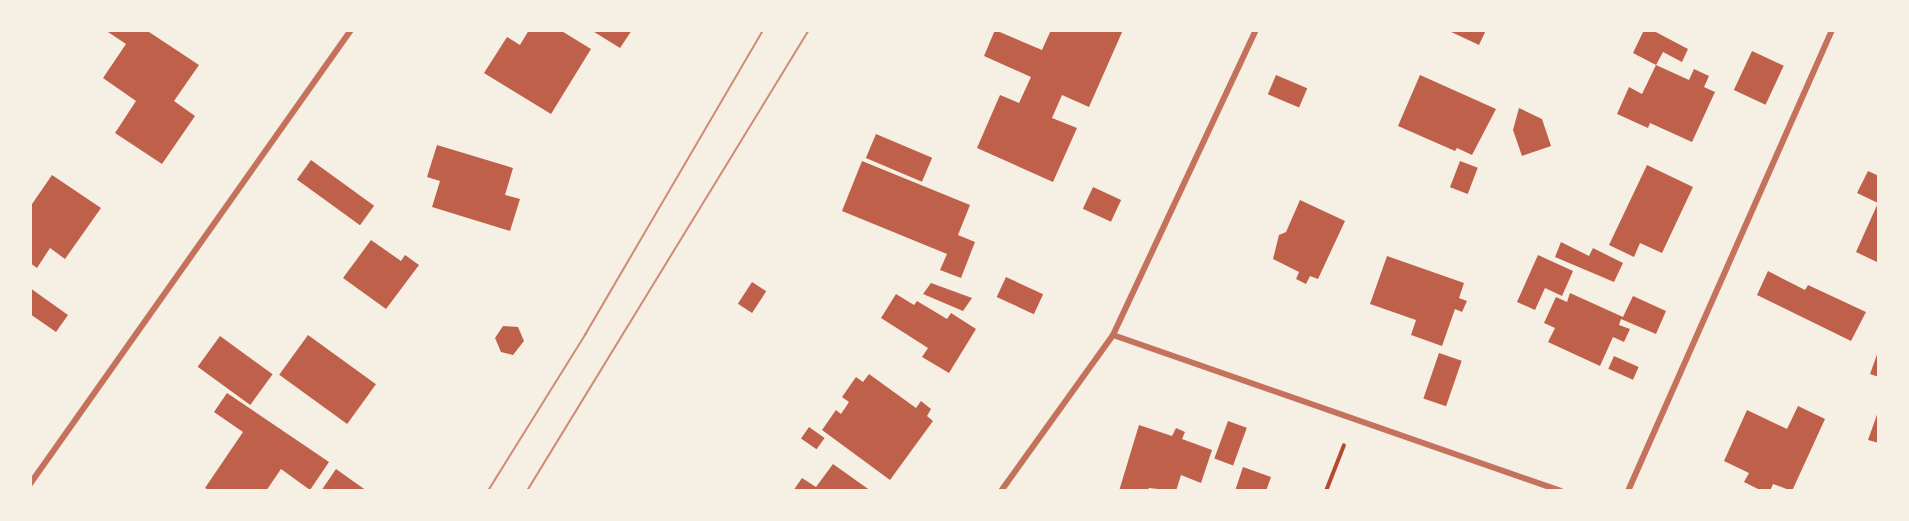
<!DOCTYPE html>
<style>
body{margin:0}
#map{position:relative;width:1909px;height:521px;overflow:hidden;background:#f6efe4;font-family:"Crimson Pro",serif}
div>[style]{position:absolute}
.building>*{inset:0;background:#bf614a;transform-origin:0 0}
.path>*{height:4px;margin:-2px;padding:0 2px;transform-origin:2px;border-radius:2px;background:#b5482f}
.minor>*{height:6px;margin:-3px;padding:0 3px;transform-origin:3px;border-radius:3px;background:#c5725c}
.tram>*{height:1.5px;margin:-0.75px;padding:0 0.75px;transform-origin:0.75px;border-radius:0.75px;background:#cf8b77}
span{translate:-50% -50%;white-space:nowrap;text-align:center;line-height:1.15;-webkit-text-stroke:6px #f6efe4;paint-order:stroke}
.frame{position:absolute;inset:0;border:32px solid #f6efe4;pointer-events:none}
</style>
<div id="map">
<div class="building">
<i style="clip-path:polygon(105px 30px,146px 30px,199px 65px,174px 101px,195px 116px,162px 164px,115px 133px,136px 101px,103px 78px,126px 44px)"></i>
<i style="clip-path:polygon(529px 30px,560px 30px,591px 49px,551px 114px,484px 73px,507px 37px,520px 45px)"></i>
<i style="clip-path:polygon(591px 30px,632px 30px,620px 48px)"></i>
<i style="clip-path:polygon(995px 30px,1042px 50px,1051px 30px,1123px 30px,1089px 107px,1062px 95px,1052px 118px,1077px 128px,1053px 182px,977px 148px,1000px 95px,1019px 103px,1031px 77px,984px 56px)"></i>
<i style="clip-path:polygon(1447px 30px,1486px 30px,1479px 45px)"></i>
<i style="clip-path:polygon(1644px 30px,1652px 30px,1688px 49px,1682px 62px,1663px 52px,1656px 65px,1633px 53px)"></i>
<i style="left:1752px;top:51px;width:35px;height:43px;rotate:25deg"></i>
<i style="clip-path:polygon(1656px 65px,1689px 80px,1694px 69px,1709px 76px,1704px 87px,1715px 92px,1692px 142px,1650px 123px,1648px 128px,1617px 114px,1629px 87px,1642px 94px)"></i>
<i style="left:1276px;top:75px;width:34px;height:21px;rotate:23deg"></i>
<i style="clip-path:polygon(1420px 75px,1496px 109px,1472px 155px,1457px 148px,1455px 151px,1398px 126px)"></i>
<i style="clip-path:polygon(1519px 108px,1542px 119px,1551px 146px,1522px 156px,1513px 130px)"></i>
<i style="left:876px;top:134px;width:61px;height:26px;rotate:23deg"></i>
<i style="clip-path:polygon(437px 145px,513px 168px,505px 195px,520px 199px,510px 231px,432px 207px,440px 181px,427px 177px)"></i>
<i style="left:311px;top:160px;width:78px;height:24px;rotate:36deg"></i>
<i style="clip-path:polygon(862px 161px,970px 205px,958px 235px,975px 242px,961px 278px,940px 270px,947px 254px,842px 211px)"></i>
<i style="left:1460px;top:161px;width:19px;height:28px;rotate:21deg"></i>
<i style="clip-path:polygon(1647px 165px,1693px 187px,1662px 253px,1640px 243px,1634px 257px,1609px 245px)"></i>
<i style="clip-path:polygon(1868px 171px,1879px 176px,1879px 263px,1856px 252px,1878px 203px,1857px 193px)"></i>
<i style="clip-path:polygon(52px 175px,101px 208px,65px 259px,50px 248px,37px 268px,30px 263px,30px 207px)"></i>
<i style="left:1093px;top:187px;width:31px;height:24px;rotate:25deg"></i>
<i style="clip-path:polygon(1300px 200px,1345px 221px,1318px 279px,1310px 276px,1306px 284px,1296px 279px,1299px 272px,1273px 259px,1279px 235px,1286px 232px)"></i>
<i style="clip-path:polygon(371px 240px,401px 261px,405px 255px,419px 265px,386px 309px,343px 278px)"></i>
<i style="clip-path:polygon(1561px 242px,1589px 256px,1593px 248px,1623px 263px,1614px 282px,1555px 257px)"></i>
<i style="clip-path:polygon(1538px 255px,1573px 271px,1562px 296px,1545px 288px,1535px 310px,1517px 302px)"></i>
<i style="clip-path:polygon(1387px 256px,1464px 283px,1459px 298px,1467px 301px,1462px 312px,1455px 309px,1442px 346px,1411px 335px,1416px 320px,1370px 304px)"></i>
<i style="clip-path:polygon(1768px 271px,1805px 290px,1808px 285px,1866px 312px,1851px 341px,1757px 295px)"></i>
<i style="left:1006px;top:277px;width:41px;height:22px;rotate:25deg"></i>
<i style="left:752px;top:282px;width:17px;height:26px;rotate:33deg"></i>
<i style="clip-path:polygon(931px 283px,972px 298px,963px 311px,923px 294px)"></i>
<i style="clip-path:polygon(30px 288px,68px 315px,56px 332px,30px 314px)"></i>
<i style="clip-path:polygon(1570px 293px,1623px 317px,1633px 296px,1666px 311px,1656px 334px,1621px 319px,1619px 325px,1630px 329px,1624px 342px,1613px 337px,1600px 366px,1548px 342px,1555px 328px,1544px 323px,1556px 297px,1567px 302px)"></i>
<i style="clip-path:polygon(896px 294px,914px 305px,917px 301px,947px 319px,951px 313px,976px 329px,949px 373px,922px 357px,928px 348px,881px 318px)"></i>
<i style="clip-path:polygon(503px 326px,518px 327px,524px 341px,513px 355px,501px 352px,495px 338px)"></i>
<i style="left:308px;top:335px;width:84px;height:49px;rotate:36deg"></i>
<i style="left:220px;top:336px;width:65px;height:38px;rotate:36deg"></i>
<i style="clip-path:polygon(1879px 349px,1879px 377px,1870px 374px)"></i>
<i style="left:1439px;top:353px;width:24px;height:48px;rotate:19deg"></i>
<i style="left:1614px;top:356px;width:27px;height:14px;rotate:24deg"></i>
<i style="clip-path:polygon(869px 374px,916px 408px,921px 401px,931px 409px,927px 416px,933px 421px,890px 480px,822px 430px,836px 410px,841px 414px,849px 402px,842px 397px,856px 377px,863px 382px)"></i>
<i style="clip-path:polygon(227px 393px,329px 462px,310px 490px,281px 469px,266px 491px,210px 491px,205px 488px,243px 432px,214px 412px)"></i>
<i style="clip-path:polygon(1798px 406px,1825px 419px,1792px 491px,1773px 484px,1770px 491px,1762px 491px,1744px 482px,1749px 473px,1724px 461px,1747px 410px,1787px 429px)"></i>
<i style="clip-path:polygon(1879px 409px,1879px 443px,1868px 440px)"></i>
<i style="left:1228px;top:421px;width:20px;height:40px;rotate:20deg"></i>
<i style="clip-path:polygon(1139px 425px,1172px 436px,1176px 428px,1185px 432px,1182px 439px,1212px 450px,1201px 483px,1181px 475px,1176px 491px,1149px 488px,1147px 491px,1119px 491px)"></i>
<i style="left:809px;top:427px;width:19px;height:14px;rotate:35deg"></i>
<i style="clip-path:polygon(833px 464px,871px 491px,793px 491px,802px 478px,816px 487px)"></i>
<i style="clip-path:polygon(1243px 467px,1271px 477px,1266px 491px,1235px 491px)"></i>
<i style="clip-path:polygon(336px 469px,367px 491px,321px 491px)"></i>
</div>
<div class="path">
<i style="left:1326px;top:491px;width:49px;rotate:-68.6deg"></i>
</div>
<div class="minor">
<i style="left:1113px;top:335px;width:474px;rotate:19.2deg"></i>
<i style="left:30px;top:484px;width:556px;rotate:-54.74deg"></i>
<i style="left:1001px;top:491px;width:192px;rotate:-54.3deg"></i>
<i style="left:1113px;top:335px;width:337px;rotate:-64.9deg"></i>
<i style="left:1628px;top:491px;width:504px;rotate:-66.13deg"></i>
</div>
<div class="tram">
<i style="left:488px;top:491px;width:184px;rotate:-58.1deg"></i>
<i style="left:585px;top:335px;width:353px;rotate:-59.7deg"></i>
<i style="left:527px;top:491px;width:540px;rotate:-58.55deg"></i>
</div>
<div class="frame"></div>
</div>
